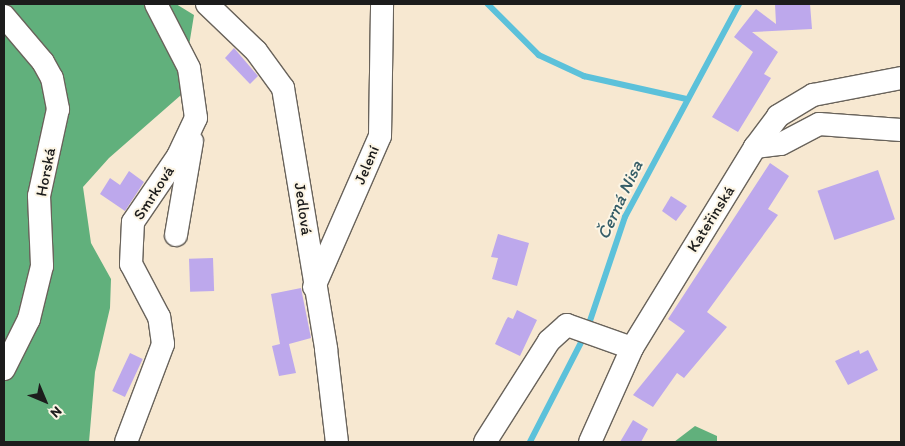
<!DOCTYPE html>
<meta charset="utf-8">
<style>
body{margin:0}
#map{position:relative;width:905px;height:446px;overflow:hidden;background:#f7e8d1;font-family:Itim,sans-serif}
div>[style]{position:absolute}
.forest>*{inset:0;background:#61b07c}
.stream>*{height:5.5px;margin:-2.75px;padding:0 2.75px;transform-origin:2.75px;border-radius:2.75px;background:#5cc1da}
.building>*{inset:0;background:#bda8ec;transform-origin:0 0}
.roads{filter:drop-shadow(1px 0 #69635b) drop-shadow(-1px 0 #69635b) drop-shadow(0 1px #69635b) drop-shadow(0 -1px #69635b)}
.minor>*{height:22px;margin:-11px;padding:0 11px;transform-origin:11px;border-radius:11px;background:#fff}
span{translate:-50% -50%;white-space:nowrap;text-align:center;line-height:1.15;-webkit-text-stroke:4px #fcf5e5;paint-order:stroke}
.street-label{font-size:16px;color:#1c1c1c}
.water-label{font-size:18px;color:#365e68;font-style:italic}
.frame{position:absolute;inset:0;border:5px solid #1c1c1c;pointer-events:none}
.north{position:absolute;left:20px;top:376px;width:50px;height:50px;-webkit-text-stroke:4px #fcf5e5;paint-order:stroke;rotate:135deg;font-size:14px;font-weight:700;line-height:20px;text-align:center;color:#1c1c1c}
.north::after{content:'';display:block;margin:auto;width:18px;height:22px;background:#1c1c1c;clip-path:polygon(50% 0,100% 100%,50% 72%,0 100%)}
</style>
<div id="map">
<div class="forest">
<i style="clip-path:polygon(4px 4px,176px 4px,194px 15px,181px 95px,109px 158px,83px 187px,91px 243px,111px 279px,110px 308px,95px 372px,89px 442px,4px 442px)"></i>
<i style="clip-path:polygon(695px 426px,717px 436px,717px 442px,674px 442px)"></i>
</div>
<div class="stream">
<i style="left:488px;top:4px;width:72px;rotate:45deg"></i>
<i style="left:539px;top:55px;width:50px;rotate:25deg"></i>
<i style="left:584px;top:76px;width:106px;rotate:12.6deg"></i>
<i style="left:588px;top:327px;width:116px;rotate:-71.4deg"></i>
<i style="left:625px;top:217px;width:242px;rotate:-61.8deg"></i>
<i style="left:530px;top:442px;width:120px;rotate:-62.8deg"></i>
</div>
<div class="building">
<i style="clip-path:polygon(775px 4px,810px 4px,812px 29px,752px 32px,778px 52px,764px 74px,771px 78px,738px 132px,712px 117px,753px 52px,734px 37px,756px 9px,776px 24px)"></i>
<i style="clip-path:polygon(234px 48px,258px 76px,250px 84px,225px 58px)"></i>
<i style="clip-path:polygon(770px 163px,789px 176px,768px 209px,778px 215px,707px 312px,727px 327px,684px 378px,677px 373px,653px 407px,633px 395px,685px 331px,668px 319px)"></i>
<i style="left:878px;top:170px;width:52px;height:64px;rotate:71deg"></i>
<i style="clip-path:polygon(129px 171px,144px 182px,125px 211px,100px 194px,110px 178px,120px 185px)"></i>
<i style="clip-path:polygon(671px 196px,687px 206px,676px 221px,662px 211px)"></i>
<i style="clip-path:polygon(498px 234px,529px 243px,517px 286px,492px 279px,498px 258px,491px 257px)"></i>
<i style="left:213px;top:258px;width:33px;height:24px;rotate:88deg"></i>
<i style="clip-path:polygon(301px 288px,311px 338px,289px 344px,296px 373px,279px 376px,272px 346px,280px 344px,271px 294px)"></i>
<i style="clip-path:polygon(517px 310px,537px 320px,520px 356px,495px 344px,506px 320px,508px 317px,513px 319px)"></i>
<i style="clip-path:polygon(859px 350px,860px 354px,868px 350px,878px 370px,848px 385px,835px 361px)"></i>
<i style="left:130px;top:353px;width:14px;height:42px;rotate:25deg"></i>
<i style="clip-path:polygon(633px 420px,648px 429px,641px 442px,620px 442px)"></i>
</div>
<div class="roads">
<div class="minor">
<i style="left:207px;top:4px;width:68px;rotate:43.8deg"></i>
<i style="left:256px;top:51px;width:46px;rotate:53.9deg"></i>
<i style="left:283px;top:88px;width:265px;rotate:80.6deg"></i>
<i style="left:326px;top:349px;width:94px;rotate:83.3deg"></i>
<i style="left:4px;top:16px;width:60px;rotate:49.7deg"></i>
<i style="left:43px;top:62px;width:18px;rotate:61deg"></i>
<i style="left:52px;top:78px;width:32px;rotate:79deg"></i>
<i style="left:58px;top:109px;width:89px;rotate:102.3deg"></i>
<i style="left:39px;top:196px;width:70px;rotate:87.5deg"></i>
<i style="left:42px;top:266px;width:55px;rotate:103.8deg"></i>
<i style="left:29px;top:319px;width:56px;rotate:116.6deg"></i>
<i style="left:755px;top:147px;width:26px;rotate:-7deg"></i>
<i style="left:781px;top:144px;width:43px;rotate:-27.8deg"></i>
<i style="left:819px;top:124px;width:82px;rotate:4.2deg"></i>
<i style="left:176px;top:235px;width:95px;rotate:-80.3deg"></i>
<i style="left:314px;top:287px;width:165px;rotate:-66.4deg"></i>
<i style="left:380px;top:136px;width:132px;rotate:-89.1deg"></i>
<i style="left:126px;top:442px;width:105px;rotate:-69.3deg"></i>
<i style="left:163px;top:344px;width:27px;rotate:-98deg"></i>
<i style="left:159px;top:317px;width:60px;rotate:-117.8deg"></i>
<i style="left:131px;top:264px;width:42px;rotate:-87.3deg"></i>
<i style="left:133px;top:222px;width:80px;rotate:-55.7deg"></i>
<i style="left:178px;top:156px;width:42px;rotate:-64.7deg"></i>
<i style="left:196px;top:118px;width:50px;rotate:-98deg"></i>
<i style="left:189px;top:68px;width:72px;rotate:-117.3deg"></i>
<i style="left:485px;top:442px;width:120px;rotate:-57.6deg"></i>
<i style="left:549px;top:341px;width:24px;rotate:-42deg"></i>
<i style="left:567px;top:325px;width:69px;rotate:19.5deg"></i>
<i style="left:590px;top:442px;width:103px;rotate:-65.9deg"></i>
<i style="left:632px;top:348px;width:236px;rotate:-58.5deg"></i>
<i style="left:755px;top:147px;width:39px;rotate:-53deg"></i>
<i style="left:778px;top:116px;width:41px;rotate:-31deg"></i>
<i style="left:813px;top:95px;width:90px;rotate:-10.9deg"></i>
</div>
</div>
<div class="street-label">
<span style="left:367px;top:165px;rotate:-67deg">Jelení</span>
<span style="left:46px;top:172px;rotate:-79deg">Horská</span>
<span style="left:154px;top:193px;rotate:-57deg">Smrková</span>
<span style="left:303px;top:209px;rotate:82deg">Jedlová</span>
<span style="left:711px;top:219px;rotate:-58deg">Kateřinská</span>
</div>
<div class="water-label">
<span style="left:620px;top:200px;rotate:-65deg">Černá Nisa</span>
</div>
<div class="frame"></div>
<div class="north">N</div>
</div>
